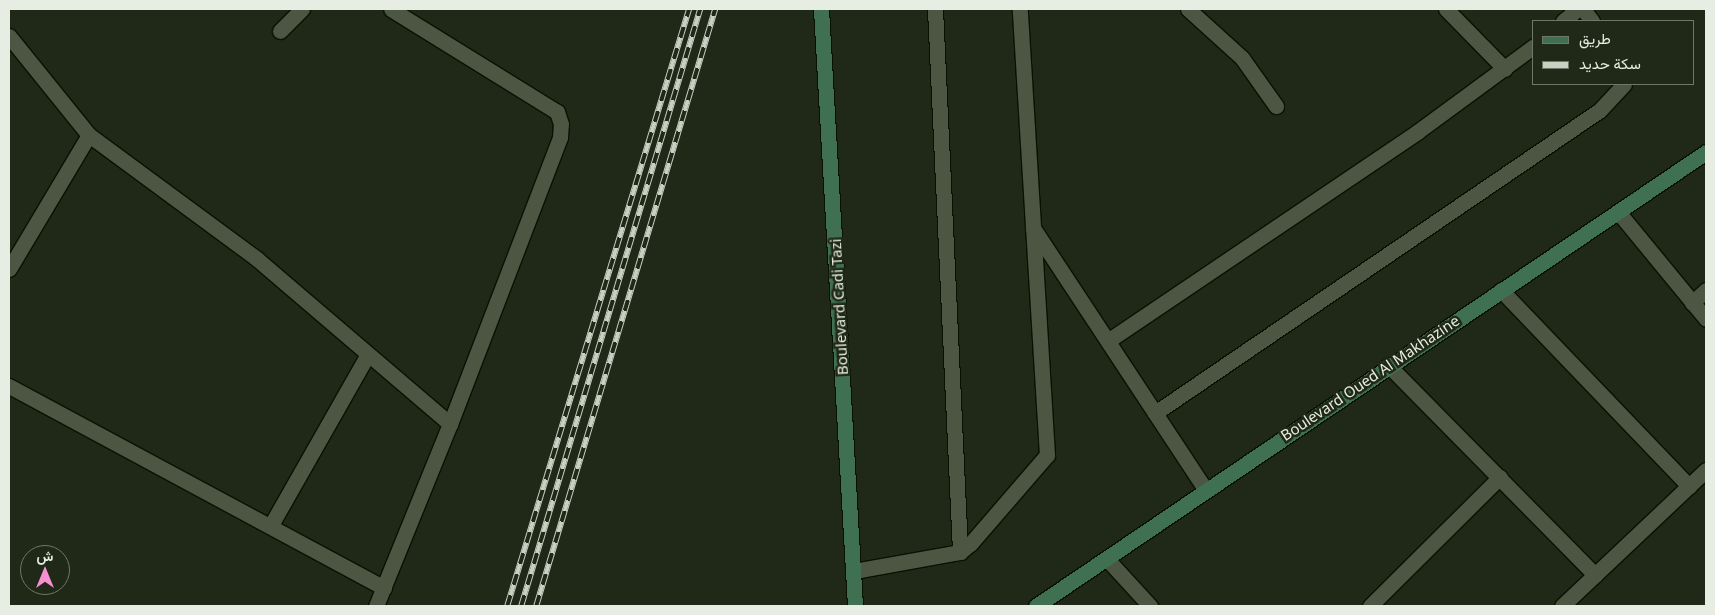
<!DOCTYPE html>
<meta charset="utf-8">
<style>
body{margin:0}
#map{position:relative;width:1715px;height:615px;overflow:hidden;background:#202917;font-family:"Noto Sans",Vazirmatn,sans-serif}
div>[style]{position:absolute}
.roads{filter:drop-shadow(1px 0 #091103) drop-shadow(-1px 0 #091103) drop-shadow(0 1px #091103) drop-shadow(0 -1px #091103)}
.street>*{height:15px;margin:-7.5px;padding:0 7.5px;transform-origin:7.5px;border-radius:7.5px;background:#4c5642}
.secondary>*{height:15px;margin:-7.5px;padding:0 7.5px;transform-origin:7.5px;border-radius:7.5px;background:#3e7051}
.rail>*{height:5.5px;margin-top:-2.75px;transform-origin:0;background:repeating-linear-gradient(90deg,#202917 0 11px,#c8cfc3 0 22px);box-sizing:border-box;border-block:1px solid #c8cfc3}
span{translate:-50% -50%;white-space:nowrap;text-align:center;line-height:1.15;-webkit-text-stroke:5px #202917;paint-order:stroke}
.street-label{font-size:15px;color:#e7ede2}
.frame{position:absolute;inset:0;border:10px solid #e7ede2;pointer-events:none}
.legend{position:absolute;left:1532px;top:20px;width:162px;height:65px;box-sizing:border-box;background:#202917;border:1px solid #707768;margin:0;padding:6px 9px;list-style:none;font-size:15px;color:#e7ede2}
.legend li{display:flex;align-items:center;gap:10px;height:25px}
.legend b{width:25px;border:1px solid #707768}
.north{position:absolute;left:20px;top:545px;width:50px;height:50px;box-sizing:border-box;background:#202917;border:1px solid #707768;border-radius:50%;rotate:0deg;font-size:14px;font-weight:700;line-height:20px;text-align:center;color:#e7ede2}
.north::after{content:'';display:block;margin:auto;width:18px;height:22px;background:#f690d1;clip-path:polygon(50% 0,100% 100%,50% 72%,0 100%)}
</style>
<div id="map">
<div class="roads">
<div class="street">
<i style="left:935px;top:9px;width:544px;rotate:87.36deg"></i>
<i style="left:1188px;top:9px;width:73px;rotate:42.2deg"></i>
<i style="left:1242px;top:58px;width:59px;rotate:54.7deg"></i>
<i style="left:1446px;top:9px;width:84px;rotate:45.5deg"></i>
<i style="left:1583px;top:9px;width:15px;rotate:53deg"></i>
<i style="left:1563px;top:21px;width:19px;rotate:-39deg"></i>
<i style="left:280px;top:31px;width:31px;rotate:-45deg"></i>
<i style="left:9px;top:36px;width:127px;rotate:51.1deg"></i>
<i style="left:89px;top:135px;width:209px;rotate:36.4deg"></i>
<i style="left:257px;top:259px;width:254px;rotate:40.5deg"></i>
<i style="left:1619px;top:213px;width:137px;rotate:50.6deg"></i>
<i style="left:1033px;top:228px;width:313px;rotate:56.6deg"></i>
<i style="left:9px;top:269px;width:156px;rotate:-59.2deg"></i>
<i style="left:1501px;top:290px;width:272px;rotate:46.2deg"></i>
<i style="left:1692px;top:303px;width:19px;rotate:-43deg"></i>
<i style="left:1109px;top:340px;width:372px;rotate:-34deg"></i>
<i style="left:1417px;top:132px;width:145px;rotate:-36.3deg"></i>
<i style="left:1388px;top:365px;width:295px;rotate:45.4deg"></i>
<i style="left:9px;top:386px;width:426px;rotate:28.3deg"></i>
<i style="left:1155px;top:413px;width:538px;rotate:-34.25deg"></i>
<i style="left:1600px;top:110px;width:35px;rotate:-47deg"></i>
<i style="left:271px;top:525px;width:194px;rotate:-60.4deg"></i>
<i style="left:1107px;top:559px;width:64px;rotate:47.5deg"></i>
<i style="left:854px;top:571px;width:108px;rotate:-10.2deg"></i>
<i style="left:960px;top:552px;width:14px;rotate:-39deg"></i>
<i style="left:971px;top:543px;width:116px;rotate:-49.2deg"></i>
<i style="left:1047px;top:455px;width:447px;rotate:-93.5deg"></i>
<i style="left:376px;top:606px;width:196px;rotate:-67.9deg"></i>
<i style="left:450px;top:424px;width:307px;rotate:-69deg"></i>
<i style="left:560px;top:137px;width:13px;rotate:-86deg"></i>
<i style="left:561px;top:124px;width:13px;rotate:-108deg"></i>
<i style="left:557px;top:112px;width:195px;rotate:-148.2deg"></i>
<i style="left:1370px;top:606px;width:183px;rotate:-44.8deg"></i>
<i style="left:1562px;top:606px;width:198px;rotate:-43.4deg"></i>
</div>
<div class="secondary">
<i style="left:821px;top:9px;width:598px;rotate:86.74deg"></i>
<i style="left:1036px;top:606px;width:809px;rotate:-34.12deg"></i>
</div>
</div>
<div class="rail">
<i style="left:507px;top:606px;width:624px;rotate:-73.05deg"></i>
<i style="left:521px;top:606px;width:623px;rotate:-73.31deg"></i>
<i style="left:536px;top:606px;width:623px;rotate:-73.31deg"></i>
</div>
<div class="street-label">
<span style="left:839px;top:307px;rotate:-93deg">Boulevard Cadi Tazi</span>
<span style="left:1370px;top:378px;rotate:-34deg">Boulevard Oued Al Makhazine</span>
</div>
<div class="frame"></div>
<ul class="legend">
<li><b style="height:6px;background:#3e7051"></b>طريق</li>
<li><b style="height:6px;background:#c8cfc3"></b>سكة حديد</li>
</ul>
<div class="north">ش</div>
</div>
